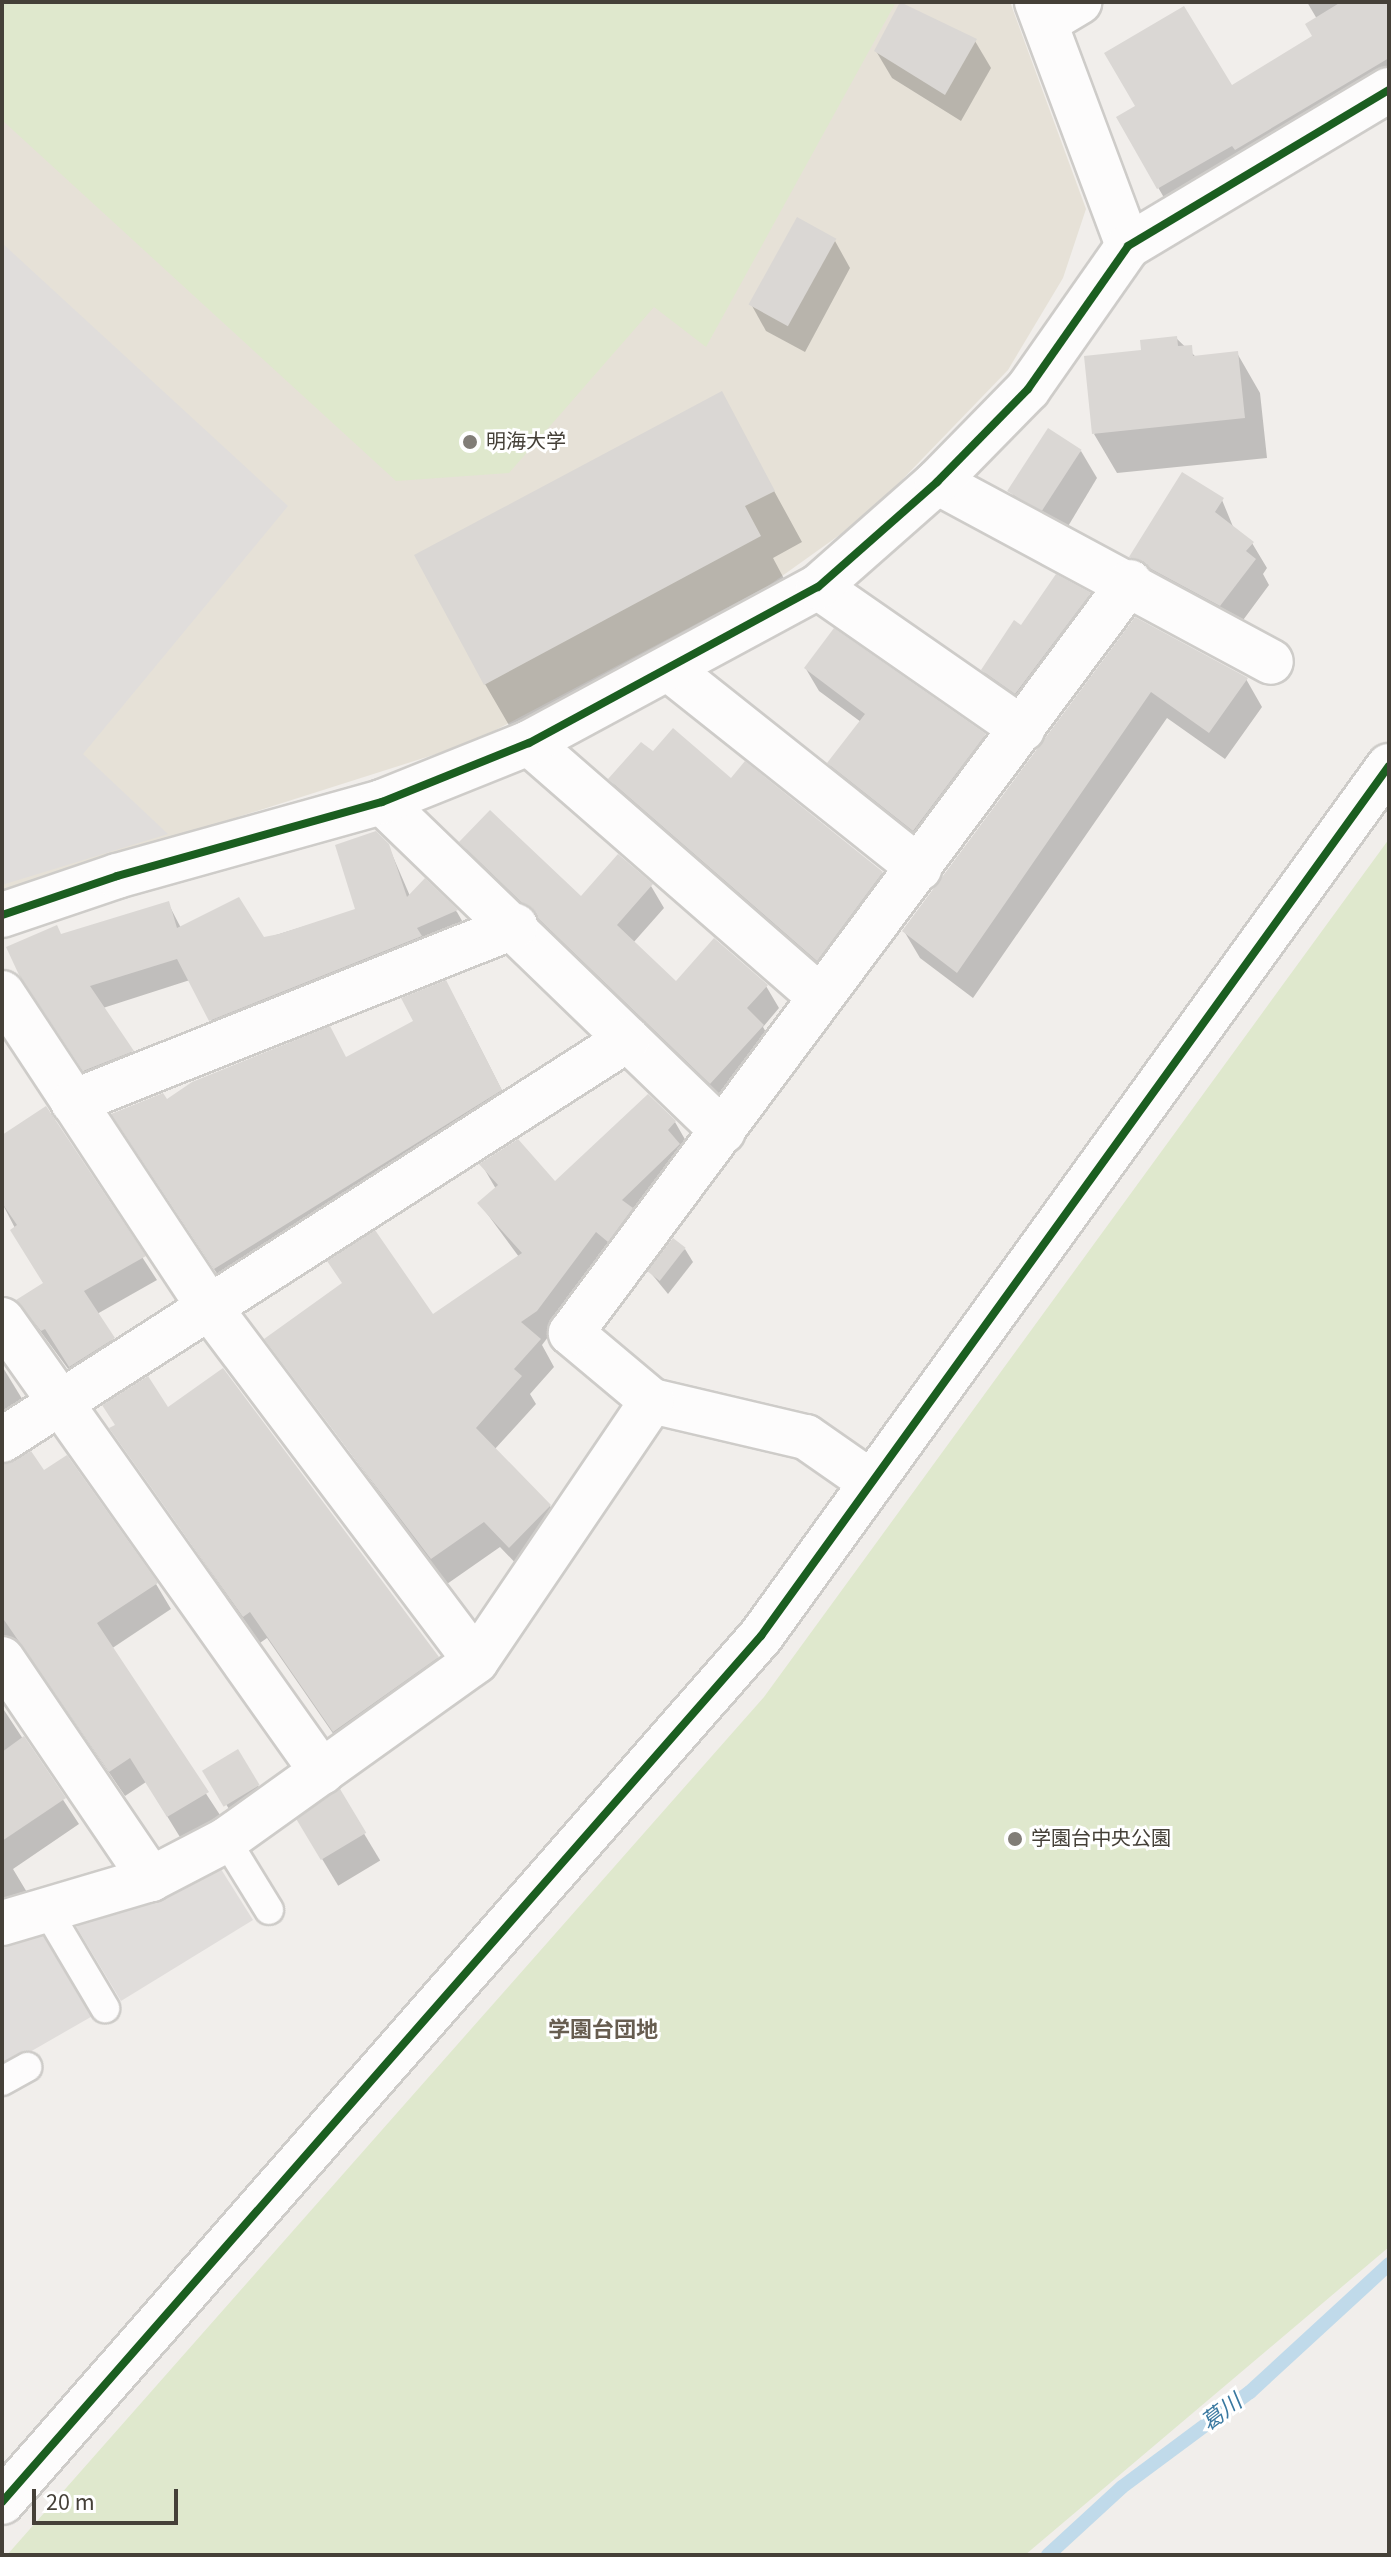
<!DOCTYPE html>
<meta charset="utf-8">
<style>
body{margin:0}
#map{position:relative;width:1391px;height:2557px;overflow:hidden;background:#f1eeeb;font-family:"Source Sans 3","Noto Sans JP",sans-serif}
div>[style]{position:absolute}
.education>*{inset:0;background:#e6e1d7}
.green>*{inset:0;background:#dfe8cd}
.parking>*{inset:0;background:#e0dddb}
.shadow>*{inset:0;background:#0003;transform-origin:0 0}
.stream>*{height:14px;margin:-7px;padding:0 7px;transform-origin:7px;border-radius:7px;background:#c0daea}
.building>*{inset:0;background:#dad7d4;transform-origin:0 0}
.roads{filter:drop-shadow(2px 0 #ceccc9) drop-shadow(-2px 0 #ceccc9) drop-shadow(0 2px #ceccc9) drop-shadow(0 -2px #ceccc9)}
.service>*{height:28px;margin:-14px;padding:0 14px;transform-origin:14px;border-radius:14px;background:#fdfcfc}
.minor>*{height:44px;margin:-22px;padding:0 22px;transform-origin:22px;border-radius:22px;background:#fdfcfc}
.tertiary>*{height:44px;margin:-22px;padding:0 22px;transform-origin:22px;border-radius:22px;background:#fdfcfc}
.cycleway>*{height:8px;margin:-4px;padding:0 4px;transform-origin:4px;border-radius:4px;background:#1b5e20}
.dots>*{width:22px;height:22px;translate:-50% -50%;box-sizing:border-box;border:4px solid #fff;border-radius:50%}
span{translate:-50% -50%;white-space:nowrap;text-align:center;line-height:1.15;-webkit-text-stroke:6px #fff;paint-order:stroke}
.poi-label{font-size:20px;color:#454038}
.left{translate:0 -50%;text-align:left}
.neighbourhood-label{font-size:22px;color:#675d50;font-weight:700}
.water-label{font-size:22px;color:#3978a0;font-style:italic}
.frame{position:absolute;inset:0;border:4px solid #454038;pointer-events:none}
.scale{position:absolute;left:32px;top:2489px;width:146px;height:36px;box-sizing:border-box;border:4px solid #454038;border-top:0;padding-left:10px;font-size:24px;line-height:28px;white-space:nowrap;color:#454038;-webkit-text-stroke:6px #fff;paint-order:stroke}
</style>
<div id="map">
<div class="education">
<i style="clip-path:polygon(2px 2px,1010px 2px,1086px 209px,1063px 278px,1008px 370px,869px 514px,768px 586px,471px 743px,2px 892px)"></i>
</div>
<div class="green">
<i style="clip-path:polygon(2px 2px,896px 2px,706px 347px,654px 307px,509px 473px,396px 481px,2px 120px)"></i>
<i style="clip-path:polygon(1389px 839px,1389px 2247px,1025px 2555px,7px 2555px,764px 1697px)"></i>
</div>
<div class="parking">
<i style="clip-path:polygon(2px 243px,288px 506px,83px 754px,168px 834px,2px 885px)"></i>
<i style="clip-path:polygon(214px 1858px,253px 1920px,121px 2001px,77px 1928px,79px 1915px)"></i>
<i style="clip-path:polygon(41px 1925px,96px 2014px,2px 2068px,2px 1934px)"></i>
</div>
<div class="shadow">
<i style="clip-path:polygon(1307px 2px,1389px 2px,1389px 93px,1174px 215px,1118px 118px,1231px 88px,1315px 36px,1317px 19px)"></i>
<i style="clip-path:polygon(975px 41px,991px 68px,961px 121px,892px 78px,876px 51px)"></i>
<i style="clip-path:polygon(835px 241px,850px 268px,805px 352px,766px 331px,751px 304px)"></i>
<i style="clip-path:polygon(1176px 338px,1197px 358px,1237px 353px,1260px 393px,1267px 458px,1117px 473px,1094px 434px)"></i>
<i style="clip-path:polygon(721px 394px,802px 542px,773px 558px,789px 588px,514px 734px,485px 684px)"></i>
<i style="clip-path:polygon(1081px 451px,1097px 478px,1061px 538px,1026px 519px,1011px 491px)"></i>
<i style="clip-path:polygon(1222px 500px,1234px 529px,1252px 543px,1267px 568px,1263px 574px,1269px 585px,1235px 631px,1146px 583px,1132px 557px)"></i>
<i style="clip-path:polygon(1089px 595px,1105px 622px,1032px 720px,999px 697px,983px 670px,1021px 627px)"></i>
<i style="clip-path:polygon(1136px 620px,1246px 679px,1262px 707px,1225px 759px,1167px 718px,973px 998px,920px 958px,904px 931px)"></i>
<i style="clip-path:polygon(806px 669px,984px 736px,997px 758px,926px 852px,842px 785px,829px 763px,861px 722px,819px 691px)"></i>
<i style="clip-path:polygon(653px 754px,731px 780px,882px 873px,898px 900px,833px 987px,626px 806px,611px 779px)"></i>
<i style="clip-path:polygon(462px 842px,581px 899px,651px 886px,664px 908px,633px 943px,676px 984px,766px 986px,779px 1008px,763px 1027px,775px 1048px,724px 1105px,475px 864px)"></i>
<i style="clip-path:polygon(388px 845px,410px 896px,425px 881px,457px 912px,469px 933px,224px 1042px,190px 980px,103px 1008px,145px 1074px,98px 1092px,20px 974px,61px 937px,168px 903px,181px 928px,263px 939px,357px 910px)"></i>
<i style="clip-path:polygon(461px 1010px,516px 1118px,231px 1295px,130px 1141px,166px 1102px,347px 1059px,416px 1021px)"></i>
<i style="clip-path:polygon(46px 1109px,157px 1280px,97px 1314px,126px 1362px,83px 1389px,18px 1301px,44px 1284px,2px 1203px,2px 1137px)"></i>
<i style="clip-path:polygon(675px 1122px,690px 1148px,542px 1345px,554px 1367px,530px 1394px,536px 1404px,494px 1450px,550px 1506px,565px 1532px,525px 1573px,500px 1547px,447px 1584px,267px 1339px,432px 1317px,519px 1257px,480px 1204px,496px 1189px,482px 1165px,555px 1184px)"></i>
<i style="clip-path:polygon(685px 1249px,693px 1262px,668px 1294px,650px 1272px)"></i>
<i style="clip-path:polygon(2px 1366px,24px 1402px,2px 1447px)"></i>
<i style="clip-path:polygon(112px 1429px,438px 1658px,453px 1685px,350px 1758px,267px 1638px,260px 1643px)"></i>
<i style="clip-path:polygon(2px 1467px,43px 1472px,156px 1584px,171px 1609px,111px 1649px,222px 1818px,183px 1842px,146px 1782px,125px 1796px,39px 1670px,28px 1661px,2px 1664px)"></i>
<i style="clip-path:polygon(2px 1707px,79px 1824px,13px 1869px,34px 1904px,2px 1926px)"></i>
<i style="left:237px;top:1752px;width:55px;height:37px;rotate:58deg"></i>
<i style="left:339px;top:1792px;width:80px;height:49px;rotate:59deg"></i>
</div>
<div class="stream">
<i style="left:1048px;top:2555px;width:100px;rotate:-42.6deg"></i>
<i style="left:1122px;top:2487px;width:159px;rotate:-36.6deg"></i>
<i style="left:1250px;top:2392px;width:189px;rotate:-42.6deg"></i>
</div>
<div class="building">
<i style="clip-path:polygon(900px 2px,977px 39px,945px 95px,874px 51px)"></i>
<i style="clip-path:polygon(1341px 2px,1389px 2px,1389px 58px,1235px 150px,1232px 146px,1157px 189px,1116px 117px,1135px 106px,1104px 53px,1184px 6px,1232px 85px,1312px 36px,1305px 24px)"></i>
<i style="left:797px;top:217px;width:45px;height:100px;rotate:29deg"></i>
<i style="clip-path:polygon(1177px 336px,1178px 346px,1192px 345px,1193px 356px,1238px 351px,1245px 418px,1092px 434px,1084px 356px,1141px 350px,1140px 340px)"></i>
<i style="clip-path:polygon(722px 391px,775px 491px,745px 506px,761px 536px,484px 685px,414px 555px)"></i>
<i style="left:1048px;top:428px;width:40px;height:75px;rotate:33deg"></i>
<i style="clip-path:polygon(1182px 472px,1224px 498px,1215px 512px,1254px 542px,1246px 551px,1256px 559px,1220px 606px,1129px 557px)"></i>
<i style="clip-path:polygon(1056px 574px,1091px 593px,1015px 694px,981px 670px,1014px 620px,1021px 625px)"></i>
<i style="clip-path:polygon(1135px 617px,1248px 678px,1209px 733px,1151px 692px,957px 973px,902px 931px)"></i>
<i style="clip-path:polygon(834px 628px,986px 734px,913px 831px,827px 763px,865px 714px,804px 668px)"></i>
<i style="clip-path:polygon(673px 728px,731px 778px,745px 761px,883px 872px,817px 961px,608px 779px,641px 742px,653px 751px)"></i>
<i style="clip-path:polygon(490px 810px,581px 896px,618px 854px,653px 884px,617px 925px,676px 981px,714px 938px,768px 985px,747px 1008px,764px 1025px,710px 1084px,459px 842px)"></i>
<i style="clip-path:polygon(376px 831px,389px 844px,407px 897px,425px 878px,458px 910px,417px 928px,422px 936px,209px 1021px,177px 959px,90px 986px,134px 1051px,83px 1071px,19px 975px,6px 947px,57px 925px,61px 934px,169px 901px,177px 928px,239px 897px,264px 937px,279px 934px,355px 909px,335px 845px)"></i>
<i style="clip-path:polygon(446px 980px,502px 1090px,214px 1269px,111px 1114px,163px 1093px,167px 1099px,192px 1082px,330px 1026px,346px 1057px,413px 1021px,401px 998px)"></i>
<i style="clip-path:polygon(648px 1094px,676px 1121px,668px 1130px,680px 1144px,622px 1200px,633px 1208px,608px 1242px,596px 1232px,537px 1311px,521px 1322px,541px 1339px,514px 1369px,522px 1376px,476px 1428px,551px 1505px,509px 1548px,484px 1522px,431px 1559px,264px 1339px,342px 1283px,327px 1261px,375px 1230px,433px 1314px,522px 1253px,477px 1203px,498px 1185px,479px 1164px,518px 1139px,555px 1181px)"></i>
<i style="clip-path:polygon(46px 1106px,146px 1256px,84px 1291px,115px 1338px,69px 1367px,45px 1329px,41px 1331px,16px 1300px,43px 1283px,10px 1230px,17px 1225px,2px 1203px,2px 1135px)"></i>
<i style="left:673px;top:1238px;width:16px;height:42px;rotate:38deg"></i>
<i style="clip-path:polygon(223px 1368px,439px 1657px,333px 1732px,250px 1612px,243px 1617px,109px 1428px,115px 1425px,102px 1405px,148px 1376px,168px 1407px)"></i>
<i style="clip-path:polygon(31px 1451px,44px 1470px,67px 1455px,158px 1583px,97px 1623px,209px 1792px,167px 1817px,130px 1758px,109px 1772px,2px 1617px,2px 1465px)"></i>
<i style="clip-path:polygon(24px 1736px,66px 1798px,2px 1841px,2px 1752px)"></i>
<i style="left:238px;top:1749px;width:42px;height:42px;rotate:59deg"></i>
<i style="left:340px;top:1789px;width:51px;height:53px;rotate:59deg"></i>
</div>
<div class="roads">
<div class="service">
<i style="left:226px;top:1840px;width:82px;rotate:58.4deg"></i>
<i style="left:48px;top:1912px;width:112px;rotate:59.3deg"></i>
<i style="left:2px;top:2081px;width:29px;rotate:-29deg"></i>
</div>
<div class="minor">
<i style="left:1037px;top:2px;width:260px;rotate:69.5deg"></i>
<i style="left:1046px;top:22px;width:39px;rotate:-31deg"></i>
<i style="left:937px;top:482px;width:379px;rotate:28.3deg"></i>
<i style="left:818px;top:587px;width:249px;rotate:34.8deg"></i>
<i style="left:669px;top:669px;width:320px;rotate:38.5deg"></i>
<i style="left:529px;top:743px;width:386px;rotate:41.1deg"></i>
<i style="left:382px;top:802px;width:474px;rotate:44deg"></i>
<i style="left:2px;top:915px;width:121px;rotate:-18.7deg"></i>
<i style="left:117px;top:876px;width:275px;rotate:-15.6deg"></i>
<i style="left:382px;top:802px;width:158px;rotate:-21.9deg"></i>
<i style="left:529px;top:743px;width:328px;rotate:-28.4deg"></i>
<i style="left:818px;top:587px;width:159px;rotate:-41.4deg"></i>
<i style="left:937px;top:482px;width:130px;rotate:-45.6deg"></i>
<i style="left:1028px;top:389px;width:174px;rotate:-55deg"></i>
<i style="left:1128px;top:246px;width:304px;rotate:-30.9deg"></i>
<i style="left:2px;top:993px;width:376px;rotate:56.6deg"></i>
<i style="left:209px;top:1307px;width:443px;rotate:53deg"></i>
<i style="left:476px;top:1661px;width:307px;rotate:144.4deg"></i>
<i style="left:226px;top:1840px;width:85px;rotate:152.5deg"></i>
<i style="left:151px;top:1879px;width:155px;rotate:163.5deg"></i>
<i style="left:73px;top:1102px;width:476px;rotate:-21.7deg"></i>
<i style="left:2px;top:1320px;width:554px;rotate:54.7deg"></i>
<i style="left:652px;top:1401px;width:158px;rotate:13.2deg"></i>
<i style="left:806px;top:1437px;width:80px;rotate:34.9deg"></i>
<i style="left:2px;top:1440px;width:743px;rotate:-32.64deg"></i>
<i style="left:2px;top:1659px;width:266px;rotate:55.9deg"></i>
<i style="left:476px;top:1661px;width:314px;rotate:-55.9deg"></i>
<i style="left:652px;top:1401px;width:106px;rotate:-140deg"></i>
<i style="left:571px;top:1333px;width:936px;rotate:-53.34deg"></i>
</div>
<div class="tertiary">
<i style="left:2px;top:2502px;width:1152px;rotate:-48.77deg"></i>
<i style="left:761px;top:1636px;width:1073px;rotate:-54.18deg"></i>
</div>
</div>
<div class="cycleway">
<i style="left:2px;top:915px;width:121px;rotate:-18.7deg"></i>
<i style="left:117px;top:876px;width:275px;rotate:-15.6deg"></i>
<i style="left:382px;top:802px;width:158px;rotate:-21.9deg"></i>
<i style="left:529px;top:743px;width:328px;rotate:-28.4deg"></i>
<i style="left:818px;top:587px;width:159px;rotate:-41.4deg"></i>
<i style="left:937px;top:482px;width:130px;rotate:-45.6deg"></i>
<i style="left:1028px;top:389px;width:174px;rotate:-55deg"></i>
<i style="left:1128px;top:246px;width:304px;rotate:-30.9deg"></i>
<i style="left:2px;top:2502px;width:1152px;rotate:-48.77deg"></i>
<i style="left:761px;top:1636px;width:1073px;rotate:-54.18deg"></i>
</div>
<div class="dots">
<i style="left:470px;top:442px;background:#817d77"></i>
<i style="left:1015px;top:1839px;background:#817d77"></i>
</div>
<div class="poi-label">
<span class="left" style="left:486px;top:442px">明海大学</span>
<span class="left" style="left:1031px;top:1839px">学園台中央公園</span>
</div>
<div class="neighbourhood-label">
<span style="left:603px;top:2031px">学園台団地</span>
</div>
<div class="water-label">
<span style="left:1222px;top:2413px;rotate:-37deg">葛川</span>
</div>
<div class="frame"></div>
<div class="scale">20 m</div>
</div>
